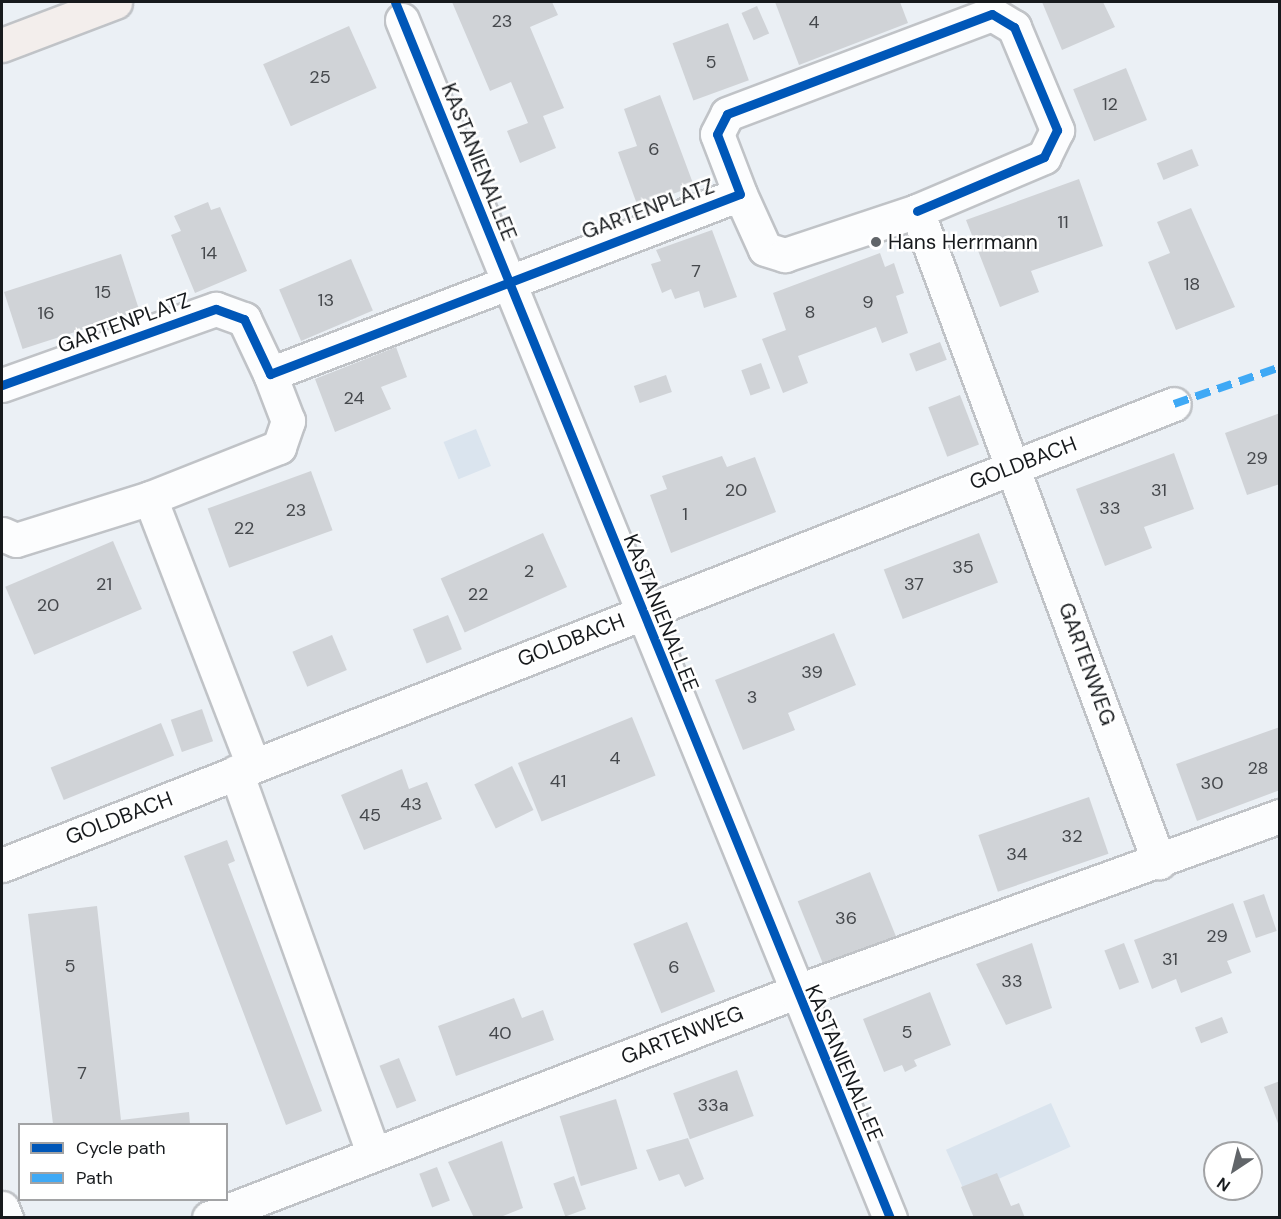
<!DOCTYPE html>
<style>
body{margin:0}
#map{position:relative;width:1281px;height:1219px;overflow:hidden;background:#ebf0f5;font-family:"DM Sans",sans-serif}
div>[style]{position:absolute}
.built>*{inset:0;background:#dae4ee;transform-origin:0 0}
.building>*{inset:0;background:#d0d3d7;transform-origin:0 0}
.roads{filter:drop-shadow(2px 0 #c0c3c7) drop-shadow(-2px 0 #c0c3c7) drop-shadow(0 2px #c0c3c7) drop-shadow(0 -2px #c0c3c7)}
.minor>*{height:33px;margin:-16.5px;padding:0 16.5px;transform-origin:16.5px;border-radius:16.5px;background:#fcfdfe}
.major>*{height:33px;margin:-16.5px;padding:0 16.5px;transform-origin:16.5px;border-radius:16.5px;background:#f3eeec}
.quiet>*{height:8px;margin-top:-4px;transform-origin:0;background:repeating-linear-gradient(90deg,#3fa9f5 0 15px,transparent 0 23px)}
.cycleway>*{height:9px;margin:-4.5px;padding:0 4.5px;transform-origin:4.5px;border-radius:4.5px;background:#0057b8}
.dots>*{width:16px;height:16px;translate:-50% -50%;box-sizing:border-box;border:3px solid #fff;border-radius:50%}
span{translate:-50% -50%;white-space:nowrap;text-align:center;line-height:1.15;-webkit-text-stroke:5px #fff;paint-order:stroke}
.number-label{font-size:18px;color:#45484c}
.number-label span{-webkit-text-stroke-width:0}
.street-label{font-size:21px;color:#171a1d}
.poi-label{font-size:21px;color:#171a1d}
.left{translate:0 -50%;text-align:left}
.frame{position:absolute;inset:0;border:3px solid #171a1d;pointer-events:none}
.legend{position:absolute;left:18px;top:1123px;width:210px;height:78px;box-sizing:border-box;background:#fff;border:2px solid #a2a3a5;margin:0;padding:8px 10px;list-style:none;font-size:18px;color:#171a1d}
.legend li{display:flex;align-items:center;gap:12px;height:30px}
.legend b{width:30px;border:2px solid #a2a3a5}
.north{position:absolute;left:1203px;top:1141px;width:60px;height:60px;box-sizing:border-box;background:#fff;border:2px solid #a2a3a5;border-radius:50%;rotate:215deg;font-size:16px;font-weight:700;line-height:24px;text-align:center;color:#171a1d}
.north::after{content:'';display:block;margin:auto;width:21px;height:27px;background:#616569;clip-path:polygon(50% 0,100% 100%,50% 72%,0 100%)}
</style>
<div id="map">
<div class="built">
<i style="left:476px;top:429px;width:40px;height:35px;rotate:68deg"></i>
<i style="left:1051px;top:1103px;width:48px;height:115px;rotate:66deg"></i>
</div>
<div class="building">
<i style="clip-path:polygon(452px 2px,552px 2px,558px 15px,530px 27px,564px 108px,543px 116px,556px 148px,520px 163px,507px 131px,528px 123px,511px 82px,490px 91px)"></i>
<i style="clip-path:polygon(775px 2px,900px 2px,908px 23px,799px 65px)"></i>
<i style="clip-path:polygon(1042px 2px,1103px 2px,1115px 27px,1062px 50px)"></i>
<i style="left:757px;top:6px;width:30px;height:17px;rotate:66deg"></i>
<i style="left:728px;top:23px;width:61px;height:59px;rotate:70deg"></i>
<i style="left:349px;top:26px;width:68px;height:94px;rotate:66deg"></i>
<i style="left:1126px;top:68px;width:56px;height:57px;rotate:68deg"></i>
<i style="clip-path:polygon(660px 95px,694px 186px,638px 207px,618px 152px,637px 146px,624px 109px)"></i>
<i style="left:1192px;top:149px;width:18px;height:38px;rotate:68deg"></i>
<i style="clip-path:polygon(1079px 179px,1103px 246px,1031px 271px,1039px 292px,1000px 307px,966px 220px)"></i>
<i style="clip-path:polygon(208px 202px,211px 210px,220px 207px,247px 271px,195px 293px,171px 235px,181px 231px,174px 216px)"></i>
<i style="clip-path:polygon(1191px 208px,1235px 307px,1176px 330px,1148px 262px,1170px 253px,1157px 222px)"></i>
<i style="clip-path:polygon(712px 230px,737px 297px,704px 308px,699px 291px,675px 299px,671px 289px,662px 293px,651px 264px,661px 261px,656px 250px)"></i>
<i style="clip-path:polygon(880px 253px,885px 267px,894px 263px,904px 293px,896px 296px,908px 333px,882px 343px,876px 327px,798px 356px,808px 383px,783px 393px,762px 339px,786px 330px,773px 293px)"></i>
<i style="left:121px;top:254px;width:60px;height:123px;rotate:72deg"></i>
<i style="left:351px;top:259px;width:56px;height:78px;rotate:67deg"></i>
<i style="left:940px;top:342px;width:19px;height:33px;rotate:69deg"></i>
<i style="clip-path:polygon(396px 347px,407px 377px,381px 387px,391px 409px,335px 432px,315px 379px)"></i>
<i style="left:761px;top:363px;width:27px;height:21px;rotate:70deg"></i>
<i style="left:666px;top:375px;width:18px;height:34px;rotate:71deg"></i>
<i style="left:960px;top:395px;width:53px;height:34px;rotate:69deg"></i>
<i style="clip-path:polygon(1280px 413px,1280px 484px,1247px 495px,1225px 433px)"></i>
<i style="clip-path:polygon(1174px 453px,1194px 509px,1144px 527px,1152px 548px,1105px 566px,1076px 489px)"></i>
<i style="clip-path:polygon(722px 456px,727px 467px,755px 457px,776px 512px,671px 553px,650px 495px,667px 489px,662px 476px)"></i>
<i style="left:311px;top:471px;width:63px;height:110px;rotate:70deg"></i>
<i style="left:543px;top:533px;width:59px;height:112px;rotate:66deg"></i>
<i style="left:979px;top:533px;width:53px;height:102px;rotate:69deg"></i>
<i style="left:113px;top:541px;width:74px;height:117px;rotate:67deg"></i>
<i style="left:448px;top:615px;width:37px;height:38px;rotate:68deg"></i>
<i style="clip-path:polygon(834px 633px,856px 685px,788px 713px,795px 730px,743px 750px,715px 680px)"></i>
<i style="left:332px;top:635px;width:38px;height:43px;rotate:67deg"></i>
<i style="left:202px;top:709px;width:34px;height:33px;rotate:71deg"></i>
<i style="left:632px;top:717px;width:63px;height:123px;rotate:68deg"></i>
<i style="left:161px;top:723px;width:35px;height:119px;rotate:68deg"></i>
<i style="clip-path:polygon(1280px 727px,1280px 790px,1197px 821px,1176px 764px)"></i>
<i style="left:512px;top:766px;width:49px;height:42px;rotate:64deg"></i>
<i style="clip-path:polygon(402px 769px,409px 789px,427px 782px,442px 819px,364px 850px,341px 795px)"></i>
<i style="left:1089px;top:797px;width:60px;height:117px;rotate:71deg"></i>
<i style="clip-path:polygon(227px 840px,235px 861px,228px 864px,322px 1111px,286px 1125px,184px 856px)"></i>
<i style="left:870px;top:872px;width:70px;height:78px;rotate:68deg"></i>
<i style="left:1264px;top:894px;width:39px;height:22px;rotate:71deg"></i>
<i style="clip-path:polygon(1233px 903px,1251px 952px,1227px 961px,1232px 973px,1181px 993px,1176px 979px,1152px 989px,1134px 940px)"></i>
<i style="clip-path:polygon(97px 906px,121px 1120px,189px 1112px,190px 1124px,53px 1124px,28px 914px)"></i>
<i style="left:687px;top:922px;width:75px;height:58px;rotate:68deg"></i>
<i style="clip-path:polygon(1032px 943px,1052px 1008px,1006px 1025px,976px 964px)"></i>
<i style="left:1124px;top:943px;width:42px;height:21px;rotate:69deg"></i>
<i style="clip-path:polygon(930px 992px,951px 1045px,914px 1060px,917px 1066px,905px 1072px,902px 1065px,884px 1072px,863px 1019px)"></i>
<i style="clip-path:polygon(514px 998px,522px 1018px,543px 1010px,554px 1040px,456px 1076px,438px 1026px)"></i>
<i style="left:1222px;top:1017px;width:17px;height:29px;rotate:69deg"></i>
<i style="left:399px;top:1058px;width:46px;height:21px;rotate:68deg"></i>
<i style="left:737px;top:1070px;width:49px;height:68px;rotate:70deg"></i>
<i style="clip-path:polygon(1280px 1081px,1280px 1126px,1279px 1126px,1264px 1087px)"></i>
<i style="left:616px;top:1099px;width:73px;height:59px;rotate:73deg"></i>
<i style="clip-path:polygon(688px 1138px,704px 1179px,685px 1187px,679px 1174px,659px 1181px,646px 1150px)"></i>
<i style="clip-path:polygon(502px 1141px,523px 1208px,498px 1218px,474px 1218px,448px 1162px)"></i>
<i style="left:437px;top:1167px;width:36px;height:19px;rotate:69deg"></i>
<i style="clip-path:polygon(997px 1173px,1011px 1206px,1019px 1203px,1025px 1218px,974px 1218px,961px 1187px)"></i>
<i style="left:574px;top:1176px;width:35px;height:22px;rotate:70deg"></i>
</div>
<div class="roads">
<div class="minor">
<i style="left:402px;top:20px;width:1294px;rotate:67.84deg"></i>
<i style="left:740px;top:194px;width:60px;rotate:65.6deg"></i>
<i style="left:765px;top:249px;width:21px;rotate:17deg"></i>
<i style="left:785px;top:255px;width:139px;rotate:-18.4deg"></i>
<i style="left:917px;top:211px;width:695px;rotate:69.61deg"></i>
<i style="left:2px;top:385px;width:227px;rotate:-19.6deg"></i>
<i style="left:216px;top:309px;width:30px;rotate:20deg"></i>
<i style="left:244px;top:319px;width:61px;rotate:64.7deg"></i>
<i style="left:270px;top:374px;width:503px;rotate:-20.96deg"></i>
<i style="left:740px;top:194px;width:64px;rotate:-111deg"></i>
<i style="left:717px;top:134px;width:22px;rotate:-63deg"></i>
<i style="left:727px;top:114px;width:283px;rotate:-20.7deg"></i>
<i style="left:992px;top:14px;width:26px;rotate:31deg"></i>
<i style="left:1014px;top:27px;width:112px;rotate:67.3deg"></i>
<i style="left:1057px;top:130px;width:30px;rotate:116deg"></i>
<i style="left:1044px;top:157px;width:138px;rotate:157deg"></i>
<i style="left:150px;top:498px;width:286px;rotate:68.9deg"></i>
<i style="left:2px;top:534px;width:15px;rotate:23deg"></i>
<i style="left:16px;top:540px;width:140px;rotate:-17.4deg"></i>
<i style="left:150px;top:498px;width:139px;rotate:-21.6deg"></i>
<i style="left:279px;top:447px;width:28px;rotate:-71deg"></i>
<i style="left:288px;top:421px;width:50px;rotate:-111deg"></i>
<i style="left:236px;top:772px;width:404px;rotate:70.2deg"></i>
<i style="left:2px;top:865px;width:1259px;rotate:-21.47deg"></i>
<i style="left:2px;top:1208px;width:11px;rotate:68deg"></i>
<i style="left:209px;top:1218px;width:628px;rotate:-21.09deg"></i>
<i style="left:795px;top:992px;width:516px;rotate:-19.95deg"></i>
</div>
<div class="major">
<i style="left:2px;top:45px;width:121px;rotate:-20.8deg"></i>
</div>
</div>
<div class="quiet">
<i style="left:1174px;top:404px;width:112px;rotate:-19.2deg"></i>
</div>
<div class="cycleway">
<i style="left:395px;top:2px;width:1313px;rotate:67.85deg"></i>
<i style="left:2px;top:385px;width:227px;rotate:-19.6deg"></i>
<i style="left:216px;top:309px;width:30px;rotate:20deg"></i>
<i style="left:244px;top:319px;width:61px;rotate:64.7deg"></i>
<i style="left:270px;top:374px;width:503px;rotate:-20.96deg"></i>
<i style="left:740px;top:194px;width:64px;rotate:-111deg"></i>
<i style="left:717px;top:134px;width:22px;rotate:-63deg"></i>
<i style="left:727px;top:114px;width:283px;rotate:-20.7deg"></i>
<i style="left:992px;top:14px;width:26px;rotate:31deg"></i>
<i style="left:1014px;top:27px;width:112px;rotate:67.3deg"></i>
<i style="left:1057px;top:130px;width:30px;rotate:116deg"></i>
<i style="left:1044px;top:157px;width:138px;rotate:157deg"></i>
</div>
<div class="dots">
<i style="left:876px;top:242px;background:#616569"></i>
</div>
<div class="number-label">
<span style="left:502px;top:21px">23</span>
<span style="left:814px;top:22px">4</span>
<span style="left:711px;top:62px">5</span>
<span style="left:320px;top:77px">25</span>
<span style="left:1110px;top:104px">12</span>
<span style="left:654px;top:149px">6</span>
<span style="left:1063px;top:222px">11</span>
<span style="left:209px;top:253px">14</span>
<span style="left:696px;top:271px">7</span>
<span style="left:1192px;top:284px">18</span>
<span style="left:103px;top:292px">15</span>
<span style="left:326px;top:300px">13</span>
<span style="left:868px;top:302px">9</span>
<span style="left:810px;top:312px">8</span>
<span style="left:46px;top:313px">16</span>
<span style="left:354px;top:398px">24</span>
<span style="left:1257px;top:458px">29</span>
<span style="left:736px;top:490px">20</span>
<span style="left:1159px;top:490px">31</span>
<span style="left:1110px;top:508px">33</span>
<span style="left:296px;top:510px">23</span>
<span style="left:685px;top:514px">1</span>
<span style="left:244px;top:528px">22</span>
<span style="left:963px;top:567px">35</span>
<span style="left:529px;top:571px">2</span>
<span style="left:104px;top:584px">21</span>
<span style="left:914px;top:584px">37</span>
<span style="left:478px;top:594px">22</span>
<span style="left:48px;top:605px">20</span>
<span style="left:812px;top:672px">39</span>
<span style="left:752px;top:697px">3</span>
<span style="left:615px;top:758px">4</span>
<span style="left:1258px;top:768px">28</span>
<span style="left:558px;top:781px">41</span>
<span style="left:1212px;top:783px">30</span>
<span style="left:411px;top:804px">43</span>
<span style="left:370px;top:815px">45</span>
<span style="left:1072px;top:836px">32</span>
<span style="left:1017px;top:854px">34</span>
<span style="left:846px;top:918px">36</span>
<span style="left:1217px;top:936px">29</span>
<span style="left:1170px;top:959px">31</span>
<span style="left:70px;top:966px">5</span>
<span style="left:674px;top:967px">6</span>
<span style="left:1012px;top:981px">33</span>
<span style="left:907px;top:1032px">5</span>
<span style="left:500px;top:1033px">40</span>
<span style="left:82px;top:1073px">7</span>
<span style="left:713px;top:1105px">33a</span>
</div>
<div class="street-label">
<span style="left:479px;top:162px;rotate:68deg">KASTANIENALLEE</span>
<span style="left:648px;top:209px;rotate:-20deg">GARTENPLATZ</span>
<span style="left:124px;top:323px;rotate:-20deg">GARTENPLATZ</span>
<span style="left:1023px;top:463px;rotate:-21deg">GOLDBACH</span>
<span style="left:661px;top:613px;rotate:68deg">KASTANIENALLEE</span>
<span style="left:571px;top:640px;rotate:-21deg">GOLDBACH</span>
<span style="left:1087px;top:664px;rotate:70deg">GARTENWEG</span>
<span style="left:119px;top:818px;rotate:-21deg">GOLDBACH</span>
<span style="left:682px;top:1035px;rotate:-21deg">GARTENWEG</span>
<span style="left:844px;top:1063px;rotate:67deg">KASTANIENALLEE</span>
</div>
<div class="poi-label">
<span class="left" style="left:888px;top:242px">Hans Herrmann</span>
</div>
<div class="frame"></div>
<ul class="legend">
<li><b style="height:8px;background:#0057b8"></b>Cycle path</li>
<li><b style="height:8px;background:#3fa9f5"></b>Path</li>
</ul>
<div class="north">N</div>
</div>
